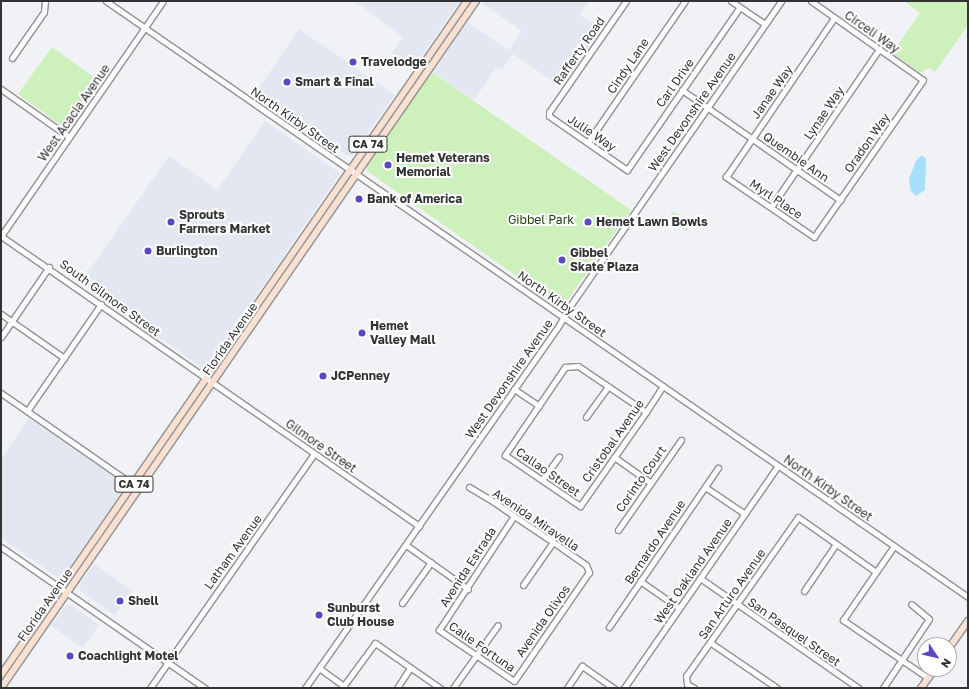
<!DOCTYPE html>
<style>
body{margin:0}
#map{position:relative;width:969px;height:689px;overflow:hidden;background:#f1f2f6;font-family:"Golos Text",sans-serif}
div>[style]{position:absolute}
.built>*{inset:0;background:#e3e7f1}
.green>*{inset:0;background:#cdf0bc;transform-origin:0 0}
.water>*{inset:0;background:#a5dffc}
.roads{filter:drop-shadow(1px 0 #909194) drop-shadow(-1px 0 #909194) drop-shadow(0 1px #909194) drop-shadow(0 -1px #909194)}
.minor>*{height:5px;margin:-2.5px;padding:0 2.5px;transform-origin:2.5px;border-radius:2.5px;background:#fff}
.major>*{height:6px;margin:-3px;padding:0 3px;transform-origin:3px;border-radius:3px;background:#fae0d1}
.dots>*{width:11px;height:11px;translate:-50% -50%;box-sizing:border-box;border:2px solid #fff;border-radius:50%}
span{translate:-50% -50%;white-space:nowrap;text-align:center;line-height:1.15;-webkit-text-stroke:4px #fff;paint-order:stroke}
.shield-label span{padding:1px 3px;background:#fff;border:1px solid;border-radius:3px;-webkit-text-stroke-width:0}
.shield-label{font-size:11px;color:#323334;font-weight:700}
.street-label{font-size:12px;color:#323334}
.poi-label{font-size:12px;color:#323334;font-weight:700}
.left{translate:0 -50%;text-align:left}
.park-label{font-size:12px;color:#22430c}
.frame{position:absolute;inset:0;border:2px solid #323334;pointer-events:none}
.north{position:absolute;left:917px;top:637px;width:40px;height:40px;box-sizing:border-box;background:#fff;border:1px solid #adadae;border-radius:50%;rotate:125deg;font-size:11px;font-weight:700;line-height:16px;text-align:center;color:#323334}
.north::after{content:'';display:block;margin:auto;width:14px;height:18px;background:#5948c1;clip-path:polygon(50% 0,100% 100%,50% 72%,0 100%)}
</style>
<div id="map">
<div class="built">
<i style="clip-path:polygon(354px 1px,460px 1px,413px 68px,392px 53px,403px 37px)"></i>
<i style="clip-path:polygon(483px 1px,590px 1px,580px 15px,601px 29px,561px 87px,513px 54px,502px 70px,497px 67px,474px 100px,433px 72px,467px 22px,509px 50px,522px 31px,481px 3px)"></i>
<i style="clip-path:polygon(299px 29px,395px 95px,352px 155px,346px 155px,255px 94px)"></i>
<i style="clip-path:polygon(265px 121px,340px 173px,208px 367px,201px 367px,81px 282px,169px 156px,217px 190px)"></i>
<i style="clip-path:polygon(29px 418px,127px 485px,61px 580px,1px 538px,1px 459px)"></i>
<i style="clip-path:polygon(94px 564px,132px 591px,115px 615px,81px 592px,79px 586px)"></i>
<i style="clip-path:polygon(71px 605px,99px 625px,83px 648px,51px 626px,65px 607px)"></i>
</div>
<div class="green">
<i style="clip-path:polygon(904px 1px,968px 1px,968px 25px,935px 72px,929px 68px,920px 73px,892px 53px,920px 13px)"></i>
<i style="left:52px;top:47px;width:60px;height:58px;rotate:36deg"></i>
<i style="clip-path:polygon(432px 72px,631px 210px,562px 308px,367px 171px,367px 165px)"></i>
<i style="clip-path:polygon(672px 211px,691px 222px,687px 231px,668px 221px)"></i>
</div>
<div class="water">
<i style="clip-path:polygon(922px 155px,926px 159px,925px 190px,916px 196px,911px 191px,909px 179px,916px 161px)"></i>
</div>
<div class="roads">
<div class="minor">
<i style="left:106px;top:1px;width:1048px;rotate:34.66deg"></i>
<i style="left:626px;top:1px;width:135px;rotate:124.7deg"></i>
<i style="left:549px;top:112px;width:4px;rotate:90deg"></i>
<i style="left:549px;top:116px;width:95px;rotate:34.7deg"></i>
<i style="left:627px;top:170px;width:198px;rotate:-55.3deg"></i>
<i style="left:731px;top:1px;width:41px;rotate:34.1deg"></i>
<i style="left:811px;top:1px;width:137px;rotate:35.2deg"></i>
<i style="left:923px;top:80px;width:191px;rotate:124.8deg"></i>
<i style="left:814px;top:237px;width:107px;rotate:-145.7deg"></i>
<i style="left:726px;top:177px;width:192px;rotate:-55.8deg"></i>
<i style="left:12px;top:58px;width:56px;rotate:-55.2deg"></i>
<i style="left:44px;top:12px;width:11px;rotate:-85deg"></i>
<i style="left:1px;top:89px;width:83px;rotate:35.2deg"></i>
<i style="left:682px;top:90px;width:193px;rotate:34.8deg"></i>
<i style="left:588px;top:142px;width:171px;rotate:-55.5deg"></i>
<i style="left:771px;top:207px;width:191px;rotate:-55.6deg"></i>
<i style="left:1px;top:236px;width:509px;rotate:34.75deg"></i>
<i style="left:1px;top:236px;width:285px;rotate:-55.4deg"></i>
<i style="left:1px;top:314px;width:77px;rotate:34.9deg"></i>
<i style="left:1px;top:337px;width:85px;rotate:-55.6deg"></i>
<i style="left:514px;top:389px;width:30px;rotate:34deg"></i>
<i style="left:1px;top:393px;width:168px;rotate:34.8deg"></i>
<i style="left:27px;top:411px;width:130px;rotate:-55.3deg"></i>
<i style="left:646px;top:412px;width:82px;rotate:-145.9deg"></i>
<i style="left:578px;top:366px;width:13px;rotate:176deg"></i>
<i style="left:565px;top:367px;width:107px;rotate:124.3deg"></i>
<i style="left:505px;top:455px;width:91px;rotate:34.2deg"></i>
<i style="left:580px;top:506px;width:115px;rotate:-54.9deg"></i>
<i style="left:646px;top:412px;width:31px;rotate:-57deg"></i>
<i style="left:586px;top:417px;width:37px;rotate:-54deg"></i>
<i style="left:614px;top:457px;width:45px;rotate:35.1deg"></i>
<i style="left:542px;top:480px;width:29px;rotate:-54deg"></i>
<i style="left:469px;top:487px;width:29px;rotate:31deg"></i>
<i style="left:494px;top:502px;width:24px;rotate:35deg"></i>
<i style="left:514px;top:516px;width:47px;rotate:33.7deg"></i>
<i style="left:553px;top:542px;width:40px;rotate:34.9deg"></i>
<i style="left:586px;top:565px;width:8px;rotate:67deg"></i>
<i style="left:589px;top:572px;width:132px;rotate:124.5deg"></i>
<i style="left:514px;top:681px;width:91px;rotate:-145.8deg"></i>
<i style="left:439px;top:630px;width:136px;rotate:-56.7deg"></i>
<i style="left:705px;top:487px;width:48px;rotate:34deg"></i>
<i style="left:618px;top:530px;width:110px;rotate:-55deg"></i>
<i style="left:406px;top:545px;width:76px;rotate:35.4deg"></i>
<i style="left:894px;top:546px;width:90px;rotate:124.6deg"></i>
<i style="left:843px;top:620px;width:103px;rotate:34.3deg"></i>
<i style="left:1px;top:547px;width:248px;rotate:34.7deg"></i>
<i style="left:700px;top:578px;width:193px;rotate:34.8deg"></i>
<i style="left:640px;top:581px;width:47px;rotate:34.7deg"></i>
<i style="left:523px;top:585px;width:52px;rotate:-55.1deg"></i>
<i style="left:804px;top:591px;width:57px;rotate:-55.8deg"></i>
<i style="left:402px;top:603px;width:50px;rotate:-54.7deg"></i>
<i style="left:609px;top:627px;width:193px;rotate:-55.6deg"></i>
<i style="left:711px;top:643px;width:80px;rotate:34.3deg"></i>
<i style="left:319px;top:668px;width:31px;rotate:36deg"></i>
<i style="left:150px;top:688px;width:286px;rotate:-55deg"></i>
<i style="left:305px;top:688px;width:443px;rotate:-55deg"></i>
<i style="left:559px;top:325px;width:22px;rotate:-60deg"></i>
<i style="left:570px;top:306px;width:371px;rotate:-55.3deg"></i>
<i style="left:342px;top:688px;width:56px;rotate:-53.7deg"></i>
<i style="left:375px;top:643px;width:79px;rotate:34.7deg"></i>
<i style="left:397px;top:688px;width:24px;rotate:-57deg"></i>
<i style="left:453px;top:688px;width:77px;rotate:-54.5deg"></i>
<i style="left:567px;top:688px;width:27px;rotate:-56deg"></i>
<i style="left:582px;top:666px;width:39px;rotate:35deg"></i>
<i style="left:624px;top:688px;width:270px;rotate:-55.3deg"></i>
<i style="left:694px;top:688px;width:8px;rotate:-150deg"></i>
<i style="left:687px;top:684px;width:8px;rotate:-97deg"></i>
<i style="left:686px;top:676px;width:194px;rotate:-54.8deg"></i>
<i style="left:798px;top:517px;width:95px;rotate:35.2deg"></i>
<i style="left:883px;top:688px;width:83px;rotate:-56.3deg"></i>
<i style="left:929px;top:619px;width:23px;rotate:-140deg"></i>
</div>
<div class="major">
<i style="left:949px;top:648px;width:33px;rotate:-55deg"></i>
<i style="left:1px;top:675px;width:819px;rotate:-55.34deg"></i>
<i style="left:1px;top:688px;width:835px;rotate:-55.34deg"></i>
<i style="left:921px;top:688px;width:24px;rotate:-54deg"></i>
</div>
</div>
<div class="dots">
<i style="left:353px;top:62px;background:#5948c1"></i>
<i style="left:287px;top:82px;background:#5948c1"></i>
<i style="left:388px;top:165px;background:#5948c1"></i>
<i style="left:359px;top:199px;background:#5948c1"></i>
<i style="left:171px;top:222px;background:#5948c1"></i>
<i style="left:588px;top:222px;background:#5948c1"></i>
<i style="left:148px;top:251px;background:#5948c1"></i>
<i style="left:562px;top:260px;background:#5948c1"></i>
<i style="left:362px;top:333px;background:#5948c1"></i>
<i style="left:323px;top:376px;background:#5948c1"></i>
<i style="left:120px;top:601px;background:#5948c1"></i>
<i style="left:319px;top:615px;background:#5948c1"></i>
<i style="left:70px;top:656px;background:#5948c1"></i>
</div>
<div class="shield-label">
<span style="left:368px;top:144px">CA 74</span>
<span style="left:134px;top:484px">CA 74</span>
</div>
<div class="street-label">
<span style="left:872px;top:32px;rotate:35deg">Circeli Way</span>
<span style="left:579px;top:51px;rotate:-55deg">Rafferty Road</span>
<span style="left:628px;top:66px;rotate:-56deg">Cindy Lane</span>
<span style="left:675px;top:83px;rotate:-55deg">Carl Drive</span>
<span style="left:772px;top:92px;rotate:-55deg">Janae Way</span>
<span style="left:692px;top:112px;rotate:-55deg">West Devonshire Avenue</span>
<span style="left:74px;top:113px;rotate:-55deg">West Acacia Avenue</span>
<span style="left:824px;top:113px;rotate:-56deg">Lynae Way</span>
<span style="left:295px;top:120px;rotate:35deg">North Kirby Street</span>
<span style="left:592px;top:133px;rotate:34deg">Julie Way</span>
<span style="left:867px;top:143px;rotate:-55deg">Oradon Way</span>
<span style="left:796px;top:157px;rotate:35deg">Quembie Ann</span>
<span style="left:776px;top:199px;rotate:34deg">Myrl Place</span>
<span style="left:110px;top:298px;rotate:36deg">South Gilmore Street</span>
<span style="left:562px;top:304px;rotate:35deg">North Kirby Street</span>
<span style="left:230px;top:339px;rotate:-55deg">Florida Avenue</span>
<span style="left:509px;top:379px;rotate:-55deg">West Devonshire Avenue</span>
<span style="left:613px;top:441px;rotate:-55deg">Cristobal Avenue</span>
<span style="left:321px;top:446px;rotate:35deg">Gilmore Street</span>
<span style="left:548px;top:472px;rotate:35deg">Callao Street</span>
<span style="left:641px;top:479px;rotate:-55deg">Corinto Court</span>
<span style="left:828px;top:488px;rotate:35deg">North Kirby Street</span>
<span style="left:536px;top:520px;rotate:34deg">Avenida Miravella</span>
<span style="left:655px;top:542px;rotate:-56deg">Bernardo Avenue</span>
<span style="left:233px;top:552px;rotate:-54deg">Latham Avenue</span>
<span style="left:468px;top:567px;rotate:-57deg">Avenida Estrada</span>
<span style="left:693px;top:571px;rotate:-55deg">West Oakland Avenue</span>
<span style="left:732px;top:594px;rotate:-55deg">San Arturo Avenue</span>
<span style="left:45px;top:605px;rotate:-55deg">Florida Avenue</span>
<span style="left:543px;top:621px;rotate:-55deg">Avenida Olivos</span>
<span style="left:794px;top:632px;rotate:35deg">San Pasquel Street</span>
<span style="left:482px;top:647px;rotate:35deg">Calle Fortuna</span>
</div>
<div class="poi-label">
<span class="left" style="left:361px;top:62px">Travelodge</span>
<span class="left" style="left:295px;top:82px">Smart &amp; Final</span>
<span class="left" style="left:396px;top:165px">Hemet Veterans<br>Memorial</span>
<span class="left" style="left:367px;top:199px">Bank of America</span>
<span class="left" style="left:179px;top:222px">Sprouts<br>Farmers Market</span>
<span class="left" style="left:596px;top:222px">Hemet Lawn Bowls</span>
<span class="left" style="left:156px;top:251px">Burlington</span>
<span class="left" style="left:570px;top:260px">Gibbel<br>Skate Plaza</span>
<span class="left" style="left:370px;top:333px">Hemet<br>Valley Mall</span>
<span class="left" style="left:331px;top:376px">JCPenney</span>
<span class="left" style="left:128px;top:601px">Shell</span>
<span class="left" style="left:327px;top:615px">Sunburst<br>Club House</span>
<span class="left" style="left:78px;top:656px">Coachlight Motel</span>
</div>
<div class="park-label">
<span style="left:541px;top:220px">Gibbel Park</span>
</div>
<div class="frame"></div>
<div class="north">N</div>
</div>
